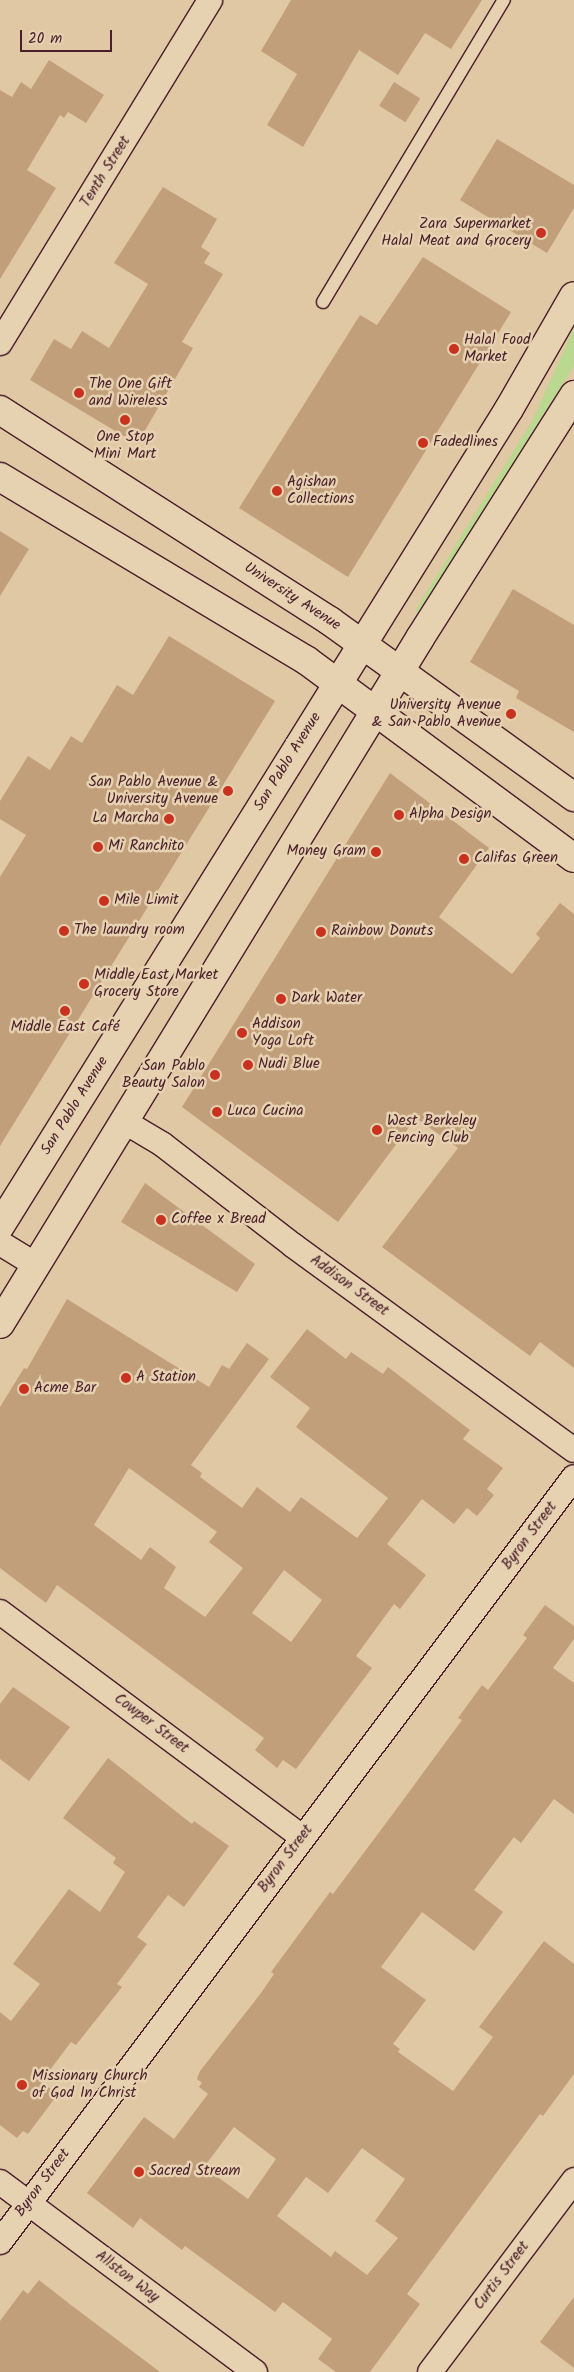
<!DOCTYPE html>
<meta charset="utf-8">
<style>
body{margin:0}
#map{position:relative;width:574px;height:2372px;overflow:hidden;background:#e1c8a4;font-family:Kalam,sans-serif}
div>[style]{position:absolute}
.green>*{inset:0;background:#bbd890}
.building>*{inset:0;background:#c29f7b;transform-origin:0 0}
.roads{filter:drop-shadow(1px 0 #4a1f2b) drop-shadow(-1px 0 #4a1f2b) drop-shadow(0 1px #4a1f2b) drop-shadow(0 -1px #4a1f2b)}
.lane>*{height:12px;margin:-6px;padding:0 6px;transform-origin:6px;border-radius:6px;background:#e6d1b0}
.street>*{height:24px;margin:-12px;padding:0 12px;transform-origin:12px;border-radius:12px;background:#e6d1b0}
.secondary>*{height:28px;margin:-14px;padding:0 14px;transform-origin:14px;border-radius:14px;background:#e6d1b0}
.primary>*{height:28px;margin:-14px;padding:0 14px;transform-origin:14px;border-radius:14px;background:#e6d1b0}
.dots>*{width:14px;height:14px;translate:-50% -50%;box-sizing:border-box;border:2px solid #e6d1b0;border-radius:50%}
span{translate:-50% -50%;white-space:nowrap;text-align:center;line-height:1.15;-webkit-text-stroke:5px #e6d1b0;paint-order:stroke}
.street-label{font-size:15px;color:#4a1f2b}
.poi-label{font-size:15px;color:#4a1f2b}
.right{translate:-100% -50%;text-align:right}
.left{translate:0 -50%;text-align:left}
.scale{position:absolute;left:20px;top:30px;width:92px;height:22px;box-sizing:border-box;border:2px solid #4a1f2b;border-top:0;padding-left:6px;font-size:15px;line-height:18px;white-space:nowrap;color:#4a1f2b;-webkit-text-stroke:4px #e6d1b0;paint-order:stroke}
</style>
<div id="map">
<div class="green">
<i style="clip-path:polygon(574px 328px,574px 366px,419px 613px,415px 611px,532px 421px)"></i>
</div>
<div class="building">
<i style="clip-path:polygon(291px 0,482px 0,451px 49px,425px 33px,398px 75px,359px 50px,303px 147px,267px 125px,297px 74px,261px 51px)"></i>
<i style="clip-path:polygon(49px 60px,104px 95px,86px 123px,68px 112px,64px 118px,60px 115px,27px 170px,56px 188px,0 279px,0 90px,12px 97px,21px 82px,31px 89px)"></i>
<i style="left:394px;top:82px;width:31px;height:28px;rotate:32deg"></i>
<i style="clip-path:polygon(497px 139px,574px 185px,574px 208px,547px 253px,460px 200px)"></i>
<i style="clip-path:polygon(163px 187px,217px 219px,201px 247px,210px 253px,204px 263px,223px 274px,182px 342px,193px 348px,137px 444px,30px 380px,54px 339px,71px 349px,82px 331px,109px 348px,148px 284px,114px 263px)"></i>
<i style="clip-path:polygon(423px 257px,511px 312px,348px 577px,239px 508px,360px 315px,377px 325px)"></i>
<i style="clip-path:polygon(0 531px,29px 549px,0 596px)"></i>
<i style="clip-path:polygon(513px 589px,574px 625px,574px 732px,516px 698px,519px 691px,470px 662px)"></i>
<i style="clip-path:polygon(169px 636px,275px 701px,0 1146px,0 877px,26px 835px,0 819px,0 801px,28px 756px,50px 770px,71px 736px,82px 743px,117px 685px,133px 695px)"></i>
<i style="clip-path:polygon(390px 773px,489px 848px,439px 917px,512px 974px,540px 938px,536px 934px,560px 903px,574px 914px,574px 1368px,540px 1342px,530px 1356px,382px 1247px,458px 1148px,416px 1118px,338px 1222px,182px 1107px)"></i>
<i style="clip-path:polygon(145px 1183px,255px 1264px,237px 1292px,121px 1222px)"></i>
<i style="clip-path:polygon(evenodd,67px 1299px,209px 1387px,222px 1365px,229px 1369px,247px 1343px,269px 1359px,191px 1465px,202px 1473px,200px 1477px,242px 1508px,257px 1487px,290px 1512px,301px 1497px,357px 1538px,388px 1498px,296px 1427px,310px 1408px,270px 1377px,307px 1329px,346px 1359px,351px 1352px,383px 1374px,388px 1367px,470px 1430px,463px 1439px,503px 1468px,487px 1489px,494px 1495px,477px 1516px,467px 1508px,454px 1524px,422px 1499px,387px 1544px,426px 1575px,400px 1609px,394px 1604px,356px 1656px,372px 1668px,296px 1769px,283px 1760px,277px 1768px,255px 1750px,264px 1738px,57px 1585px,46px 1603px,0 1568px,0 1407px,24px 1368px,27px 1369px,67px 1299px,129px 1468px,217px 1532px,209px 1542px,243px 1568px,205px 1617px,164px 1588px,176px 1567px,150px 1547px,141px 1560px,94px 1525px,129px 1468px,67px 1299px,284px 1570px,322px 1600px,291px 1642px,252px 1613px,284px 1570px)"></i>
<i style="clip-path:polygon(evenodd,545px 1605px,574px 1626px,574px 1639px,553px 1668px,574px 1683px,574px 1814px,554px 1799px,521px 1843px,514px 1837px,474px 1890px,503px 1912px,474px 1951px,422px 1912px,381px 1967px,426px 2000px,393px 2044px,400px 2049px,398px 2052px,453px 2091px,493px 2037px,479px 2027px,544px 1941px,574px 1964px,574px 2074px,543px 2116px,540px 2114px,407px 2294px,420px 2304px,370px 2372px,336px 2372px,318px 2359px,332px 2339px,283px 2302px,275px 2312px,185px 2246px,182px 2250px,140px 2218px,133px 2228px,87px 2193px,144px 2117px,174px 2139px,208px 2094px,199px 2087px,202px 2083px,197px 2079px,200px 2071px,261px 1993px,274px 1974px,271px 1972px,330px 1892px,333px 1894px,395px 1811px,462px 1720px,458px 1718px,482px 1685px,488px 1690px,527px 1638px,523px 1635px,545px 1605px,234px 2127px,276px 2159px,248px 2199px,204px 2167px,234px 2127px,545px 1605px,362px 2148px,405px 2179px,375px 2221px,398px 2238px,367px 2275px,335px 2251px,331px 2257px,277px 2216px,306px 2177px,328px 2193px,362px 2148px)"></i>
<i style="clip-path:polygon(13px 1687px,70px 1727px,29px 1781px,0 1759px,0 1704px)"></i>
<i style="clip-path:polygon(108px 1758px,192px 1824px,194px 1821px,229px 1846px,184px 1907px,168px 1895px,137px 1937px,147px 1944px,117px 1984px,122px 1987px,76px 2045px,71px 2042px,41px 2082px,58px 2094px,28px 2134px,23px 2131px,17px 2138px,0 2125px,0 2012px,11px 2021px,40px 1984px,13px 1964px,69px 1889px,100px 1912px,125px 1872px,113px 1863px,116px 1858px,63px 1818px)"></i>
<i style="clip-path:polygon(39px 2280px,71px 2305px,160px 2372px,0 2372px,0 2321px,23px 2290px,28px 2294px)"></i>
<i style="clip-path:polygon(574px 2297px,574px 2368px,540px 2342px)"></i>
</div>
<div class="roads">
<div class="lane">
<i style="left:323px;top:302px;width:352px;rotate:-59.1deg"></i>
</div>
<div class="street">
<i style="left:0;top:343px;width:402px;rotate:-58.5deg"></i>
<i style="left:125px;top:1122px;width:43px;rotate:30.7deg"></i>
<i style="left:162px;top:1144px;width:167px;rotate:37.7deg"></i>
<i style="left:294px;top:1246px;width:346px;rotate:36.1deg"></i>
<i style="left:0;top:1243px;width:42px;rotate:31.4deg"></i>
<i style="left:0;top:1612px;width:377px;rotate:36.7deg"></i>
<i style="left:0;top:2182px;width:318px;rotate:36.7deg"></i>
<i style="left:0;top:2242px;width:956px;rotate:-53.12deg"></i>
<i style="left:430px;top:2372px;width:240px;rotate:-53.1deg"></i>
</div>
<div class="secondary">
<i style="left:0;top:410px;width:392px;rotate:32.6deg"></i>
<i style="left:330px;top:621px;width:301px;rotate:35.8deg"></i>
<i style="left:0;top:477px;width:357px;rotate:30.9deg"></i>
<i style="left:306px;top:660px;width:333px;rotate:36.5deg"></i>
</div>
<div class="primary">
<i style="left:0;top:1226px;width:963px;rotate:-58.08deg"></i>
<i style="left:509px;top:409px;width:130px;rotate:-60.1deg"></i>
<i style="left:0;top:1324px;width:804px;rotate:-58.52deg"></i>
<i style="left:420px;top:638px;width:288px;rotate:-57.6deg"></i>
</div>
</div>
<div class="dots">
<i style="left:541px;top:233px;background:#c8321e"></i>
<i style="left:454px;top:349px;background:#c8321e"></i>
<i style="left:79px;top:393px;background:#c8321e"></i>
<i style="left:125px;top:420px;background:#c8321e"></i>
<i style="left:423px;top:443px;background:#c8321e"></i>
<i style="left:277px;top:491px;background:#c8321e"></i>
<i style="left:511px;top:714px;background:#c8321e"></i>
<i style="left:228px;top:791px;background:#c8321e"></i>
<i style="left:399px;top:815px;background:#c8321e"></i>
<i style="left:169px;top:819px;background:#c8321e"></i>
<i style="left:98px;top:847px;background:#c8321e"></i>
<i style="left:376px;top:852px;background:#c8321e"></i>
<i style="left:464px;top:859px;background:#c8321e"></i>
<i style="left:104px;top:901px;background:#c8321e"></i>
<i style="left:64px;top:931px;background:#c8321e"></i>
<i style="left:321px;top:932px;background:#c8321e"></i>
<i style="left:84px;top:984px;background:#c8321e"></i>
<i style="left:281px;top:999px;background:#c8321e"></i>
<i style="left:65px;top:1011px;background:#c8321e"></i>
<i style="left:242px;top:1033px;background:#c8321e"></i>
<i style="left:248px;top:1065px;background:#c8321e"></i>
<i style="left:215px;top:1075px;background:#c8321e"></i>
<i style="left:217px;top:1112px;background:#c8321e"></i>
<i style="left:377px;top:1130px;background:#c8321e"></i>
<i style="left:161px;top:1220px;background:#c8321e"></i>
<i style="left:126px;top:1378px;background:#c8321e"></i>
<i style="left:24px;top:1389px;background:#c8321e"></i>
<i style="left:22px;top:2085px;background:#c8321e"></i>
<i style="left:139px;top:2172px;background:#c8321e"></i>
</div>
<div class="street-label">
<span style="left:106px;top:172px;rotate:-58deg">Tenth Street</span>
<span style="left:292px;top:597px;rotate:33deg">University Avenue</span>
<span style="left:288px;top:762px;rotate:-58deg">San Pablo Avenue</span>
<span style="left:75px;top:1106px;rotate:-58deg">San Pablo Avenue</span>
<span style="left:349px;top:1286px;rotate:36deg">Addison Street</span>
<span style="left:530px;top:1536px;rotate:-53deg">Byron Street</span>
<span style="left:151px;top:1724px;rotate:37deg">Cowper Street</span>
<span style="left:286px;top:1859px;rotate:-53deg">Byron Street</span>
<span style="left:43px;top:2183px;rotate:-53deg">Byron Street</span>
<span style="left:502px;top:2276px;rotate:-53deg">Curtis Street</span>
<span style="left:127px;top:2277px;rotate:37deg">Allston Way</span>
</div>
<div class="poi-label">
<span class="right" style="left:531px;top:233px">Zara Supermarket<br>Halal Meat and Grocery</span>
<span class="left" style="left:464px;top:349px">Halal Food<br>Market</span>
<span class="left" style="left:89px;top:393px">The One Gift<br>and Wireless</span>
<span style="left:125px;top:446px">One Stop<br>Mini Mart</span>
<span class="left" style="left:433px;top:443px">Fadedlines</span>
<span class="left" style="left:287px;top:491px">Agishan<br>Collections</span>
<span class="right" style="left:501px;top:714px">University Avenue<br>&amp; San Pablo Avenue</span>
<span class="right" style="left:218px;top:791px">San Pablo Avenue &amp;<br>University Avenue</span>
<span class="left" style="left:409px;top:815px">Alpha Design</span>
<span class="right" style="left:159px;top:819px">La Marcha</span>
<span class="left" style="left:108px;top:847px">Mi Ranchito</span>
<span class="right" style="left:366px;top:852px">Money Gram</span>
<span class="left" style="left:474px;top:859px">Califas Green</span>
<span class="left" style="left:114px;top:901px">Mile Limit</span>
<span class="left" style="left:74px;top:931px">The laundry room</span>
<span class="left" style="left:331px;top:932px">Rainbow Donuts</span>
<span class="left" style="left:94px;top:984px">Middle East Market<br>Grocery Store</span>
<span class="left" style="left:291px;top:999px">Dark Water</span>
<span class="left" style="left:252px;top:1033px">Addison<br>Yoga Loft</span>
<span style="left:65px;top:1028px">Middle East Café</span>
<span class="left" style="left:258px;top:1065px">Nudi Blue</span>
<span class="right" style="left:205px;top:1075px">San Pablo<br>Beauty Salon</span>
<span class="left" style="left:227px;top:1112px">Luca Cucina</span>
<span class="left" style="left:387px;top:1130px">West Berkeley<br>Fencing Club</span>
<span class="left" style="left:171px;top:1220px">Coffee x Bread</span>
<span class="left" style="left:136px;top:1378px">A Station</span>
<span class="left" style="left:34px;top:1389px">Acme Bar</span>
<span class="left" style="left:32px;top:2085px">Missionary Church<br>of God In Christ</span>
<span class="left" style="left:149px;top:2172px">Sacred Stream</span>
</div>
<div class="scale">20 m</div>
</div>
